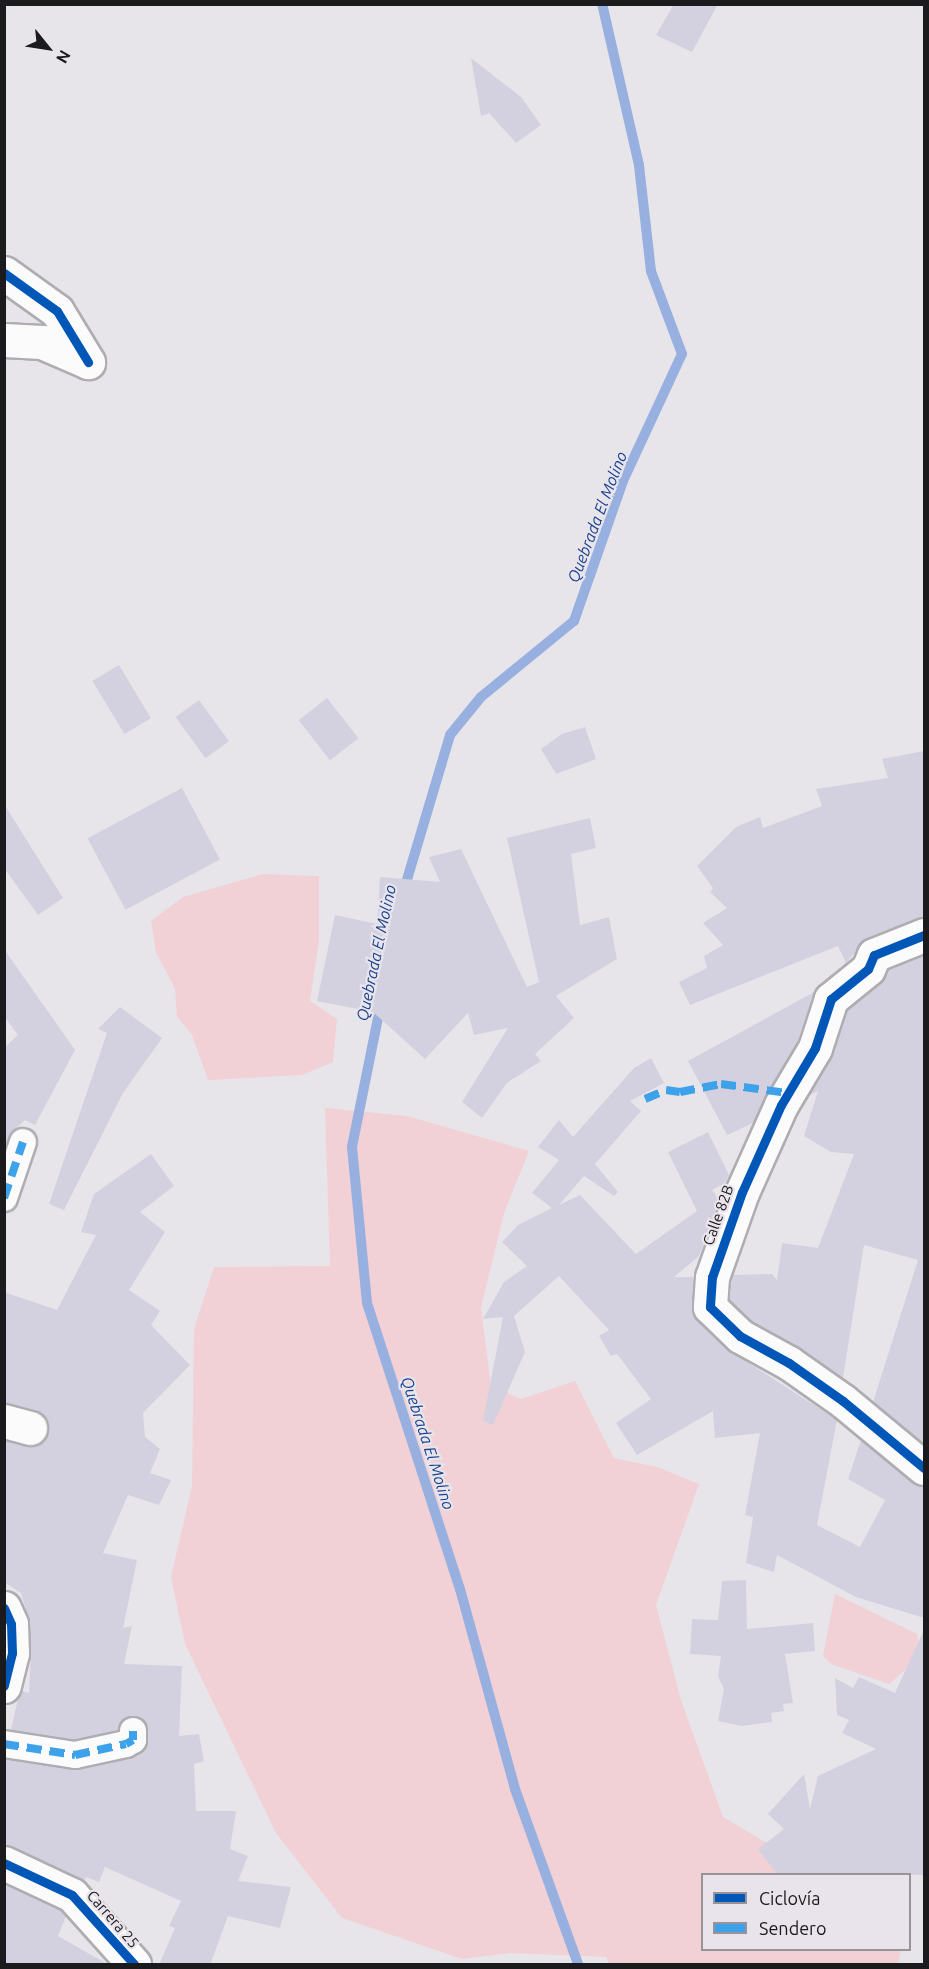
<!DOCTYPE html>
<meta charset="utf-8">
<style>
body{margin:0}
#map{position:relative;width:929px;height:1969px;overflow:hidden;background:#e8e5ea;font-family:Ubuntu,sans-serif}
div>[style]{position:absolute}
.green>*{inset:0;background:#f1d0d6}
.stream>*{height:10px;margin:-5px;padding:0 5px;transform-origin:5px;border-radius:5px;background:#97b0df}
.building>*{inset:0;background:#d3d1df;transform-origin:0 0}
.roads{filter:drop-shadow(2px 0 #afadb1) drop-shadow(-2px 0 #afadb1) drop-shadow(0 2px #afadb1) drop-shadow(0 -2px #afadb1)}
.pedestrian>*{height:26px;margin:-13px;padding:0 13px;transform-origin:13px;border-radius:13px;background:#fcfbfc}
.minor>*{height:33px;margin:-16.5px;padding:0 16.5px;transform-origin:16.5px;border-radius:16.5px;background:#fcfbfc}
.tertiary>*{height:33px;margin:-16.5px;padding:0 16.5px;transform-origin:16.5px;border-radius:16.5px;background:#fcfbfc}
.quiet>*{height:8px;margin-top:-4px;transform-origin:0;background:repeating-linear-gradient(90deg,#3da2ea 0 15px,transparent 0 23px)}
.cycleway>*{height:9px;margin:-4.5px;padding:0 4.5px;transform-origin:4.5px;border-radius:4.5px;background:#0057b8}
span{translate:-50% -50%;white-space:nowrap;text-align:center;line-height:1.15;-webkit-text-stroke:4.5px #e9e4eb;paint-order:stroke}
.street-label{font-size:15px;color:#1b1a1c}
.water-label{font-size:16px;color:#17438e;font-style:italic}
.frame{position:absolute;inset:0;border:6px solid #1b1a1c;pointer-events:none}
.legend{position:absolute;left:701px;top:1873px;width:210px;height:78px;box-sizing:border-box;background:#e9e4eb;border:2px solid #979398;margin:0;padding:8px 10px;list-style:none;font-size:18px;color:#1b1a1c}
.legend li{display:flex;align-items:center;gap:12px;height:30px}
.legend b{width:30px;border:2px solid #979398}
.north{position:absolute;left:18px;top:18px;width:60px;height:60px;-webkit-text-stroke:4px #e9e4eb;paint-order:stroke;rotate:120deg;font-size:16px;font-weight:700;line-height:24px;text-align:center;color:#1b1a1c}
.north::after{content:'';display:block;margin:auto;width:21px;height:27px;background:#1b1a1c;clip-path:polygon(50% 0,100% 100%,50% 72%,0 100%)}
</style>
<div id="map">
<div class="green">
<i style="clip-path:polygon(263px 874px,319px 876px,319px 940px,310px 1001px,337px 1019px,333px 1062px,302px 1075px,208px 1080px,192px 1035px,177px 1017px,175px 989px,156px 952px,151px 921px,183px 897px)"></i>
<i style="clip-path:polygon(325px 1108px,407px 1116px,529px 1151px,504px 1213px,481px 1308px,491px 1386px,521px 1399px,575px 1381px,614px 1458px,657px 1467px,699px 1484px,656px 1605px,681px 1700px,723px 1817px,819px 1874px,702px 1874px,702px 1950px,901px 1950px,898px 1964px,609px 1964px,606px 1957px,511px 1953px,462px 1959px,342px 1918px,276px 1833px,185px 1644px,171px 1577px,192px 1486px,194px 1329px,214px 1267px,330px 1266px)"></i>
<i style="clip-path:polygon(835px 1594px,917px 1634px,923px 1665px,905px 1670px,889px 1684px,831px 1664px,823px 1656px)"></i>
</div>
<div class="stream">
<i style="left:403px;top:893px;width:165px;rotate:-73.4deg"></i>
<i style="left:450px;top:735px;width:49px;rotate:-50.8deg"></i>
<i style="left:481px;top:697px;width:120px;rotate:-39.3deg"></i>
<i style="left:574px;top:621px;width:148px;rotate:-70.7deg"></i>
<i style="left:623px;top:481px;width:140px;rotate:-65.1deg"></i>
<i style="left:682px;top:354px;width:89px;rotate:-110.5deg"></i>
<i style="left:651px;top:271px;width:107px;rotate:-96.5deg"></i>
<i style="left:639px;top:165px;width:165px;rotate:-102.9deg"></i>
<i style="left:381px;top:1003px;width:147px;rotate:101.4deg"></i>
<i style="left:352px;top:1147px;width:157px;rotate:84.5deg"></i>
<i style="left:367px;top:1303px;width:301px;rotate:72deg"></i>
<i style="left:460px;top:1589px;width:207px;rotate:74.6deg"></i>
<i style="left:515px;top:1789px;width:186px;rotate:70.2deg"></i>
</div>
<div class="building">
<i style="clip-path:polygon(674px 4px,718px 4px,692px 52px,656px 35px)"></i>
<i style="clip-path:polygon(471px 58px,521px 97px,541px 125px,516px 143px,489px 113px,481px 116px)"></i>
<i style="left:119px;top:665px;width:62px;height:31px;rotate:59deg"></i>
<i style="left:327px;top:698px;width:51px;height:36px;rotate:52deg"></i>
<i style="left:199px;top:700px;width:51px;height:29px;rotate:54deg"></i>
<i style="clip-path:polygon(585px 727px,596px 759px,556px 774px,541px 749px,562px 734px)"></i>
<i style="clip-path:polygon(924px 751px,924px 917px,867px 938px,846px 963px,838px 946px,690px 1005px,679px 982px,707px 968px,704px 956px,723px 945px,703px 923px,727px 908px,710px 892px,713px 888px,697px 866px,736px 827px,760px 817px,763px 828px,822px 806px,816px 789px,888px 778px,882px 759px)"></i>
<i style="left:182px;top:788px;width:81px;height:107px;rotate:62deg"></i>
<i style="clip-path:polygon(4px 804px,63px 898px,38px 915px,4px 868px)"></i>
<i style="clip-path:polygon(590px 818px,596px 848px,571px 854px,580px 925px,609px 917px,617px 959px,556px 996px,574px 1018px,535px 1054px,541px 1061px,507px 1083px,482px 1118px,462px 1102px,508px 1028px,474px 1035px,468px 1013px,425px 1059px,373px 1012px,317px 1001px,335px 915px,377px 924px,380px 877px,440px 882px,429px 857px,461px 849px,527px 987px,539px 982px,507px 838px)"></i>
<i style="clip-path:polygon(4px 949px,75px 1050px,35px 1125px,25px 1120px,13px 1131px,4px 1150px,4px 1048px,18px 1035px,4px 1016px)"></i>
<i style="clip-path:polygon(924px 955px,924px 1444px,873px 1402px,918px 1260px,864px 1245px,843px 1378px,751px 1321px,729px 1300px,733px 1275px,772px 1274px,777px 1280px,782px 1243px,818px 1248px,854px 1154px,831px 1152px,804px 1136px,818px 1091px,808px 1096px,833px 1054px,847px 1010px,880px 984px,888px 970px)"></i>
<i style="clip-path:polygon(814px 992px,798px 1040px,753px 1123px,727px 1135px,688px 1061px)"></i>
<i style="clip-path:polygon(120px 1007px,162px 1038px,123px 1093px,64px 1210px,49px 1204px,107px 1033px,98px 1029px)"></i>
<i style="clip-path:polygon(651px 1058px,664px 1083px,630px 1101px,641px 1111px,595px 1164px,618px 1192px,614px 1196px,584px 1176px,559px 1205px,580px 1195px,636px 1254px,697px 1211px,668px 1152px,708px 1132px,729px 1175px,725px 1183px,712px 1190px,719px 1200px,699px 1256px,674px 1277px,693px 1277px,693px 1314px,727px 1349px,837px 1420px,817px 1525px,860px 1547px,885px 1500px,848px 1479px,861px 1440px,912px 1482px,924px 1486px,924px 1618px,856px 1597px,777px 1555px,774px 1572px,746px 1563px,753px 1517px,745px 1515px,760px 1433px,715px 1438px,713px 1411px,637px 1455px,616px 1423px,651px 1399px,617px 1354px,611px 1356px,599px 1336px,609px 1330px,559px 1276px,514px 1316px,525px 1352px,493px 1425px,483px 1421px,503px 1317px,483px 1319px,504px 1282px,527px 1266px,502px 1242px,518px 1225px,552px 1208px,532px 1193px,559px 1160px,538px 1147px,559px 1120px,573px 1137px,634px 1068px)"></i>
<i style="clip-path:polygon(151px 1154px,174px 1186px,140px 1212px,165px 1232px,129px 1290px,160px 1311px,151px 1325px,190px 1365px,143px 1413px,145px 1437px,160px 1449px,150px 1473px,171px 1480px,159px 1505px,128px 1495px,103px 1553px,137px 1560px,123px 1628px,132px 1626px,124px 1664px,182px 1666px,179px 1736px,199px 1734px,204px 1761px,194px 1764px,196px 1811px,236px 1811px,230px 1849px,248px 1856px,238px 1881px,291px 1887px,280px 1928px,228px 1916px,210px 1965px,159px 1965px,175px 1928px,169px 1926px,181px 1901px,105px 1867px,99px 1882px,86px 1877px,84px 1881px,4px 1845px,5px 1759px,78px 1770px,133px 1757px,148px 1741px,146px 1723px,134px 1716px,125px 1718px,118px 1730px,75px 1740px,11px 1730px,18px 1698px,22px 1691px,29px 1693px,31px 1652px,30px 1623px,21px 1593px,4px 1582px,4px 1441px,35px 1446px,44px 1441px,48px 1424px,35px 1410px,4px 1403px,4px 1292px,57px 1310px,96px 1235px,81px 1232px,94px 1194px)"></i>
<i style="clip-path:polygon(746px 1580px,747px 1629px,813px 1623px,815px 1651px,785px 1654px,793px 1703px,783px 1704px,784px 1711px,771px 1713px,772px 1722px,742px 1726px,718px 1721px,724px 1689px,718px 1676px,721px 1656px,690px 1654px,692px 1619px,718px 1620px,722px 1581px)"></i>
<i style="clip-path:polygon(924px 1630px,924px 1875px,778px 1875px,758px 1849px,784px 1829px,768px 1814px,804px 1774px,810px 1809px,818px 1776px,876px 1749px,842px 1733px,849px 1720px,837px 1715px,835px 1678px,853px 1688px,859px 1677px,895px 1693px)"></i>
<i style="clip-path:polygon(4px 1884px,61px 1910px,66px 1916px,58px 1936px,109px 1965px,4px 1965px)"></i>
</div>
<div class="roads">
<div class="pedestrian">
<i style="left:4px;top:1198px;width:59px;rotate:-71.3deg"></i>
<i style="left:4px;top:1744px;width:72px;rotate:8.8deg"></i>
<i style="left:75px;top:1755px;width:52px;rotate:-12.2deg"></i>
<i style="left:126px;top:1744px;width:8px;rotate:-30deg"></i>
<i style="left:133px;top:1740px;width:9px;rotate:-90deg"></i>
</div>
<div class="minor">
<i style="left:924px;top:935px;width:54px;rotate:158.2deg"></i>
<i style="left:874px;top:955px;width:15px;rotate:113deg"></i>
<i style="left:868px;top:969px;width:48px;rotate:141deg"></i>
<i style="left:831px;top:999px;width:52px;rotate:108.1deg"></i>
<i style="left:815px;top:1048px;width:66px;rotate:120.8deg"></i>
<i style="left:781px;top:1105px;width:95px;rotate:114.1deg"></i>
<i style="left:742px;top:1192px;width:90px;rotate:109.4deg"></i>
<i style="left:712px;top:1277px;width:30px;rotate:94deg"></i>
<i style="left:710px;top:1307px;width:42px;rotate:44deg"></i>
<i style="left:740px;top:1336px;width:56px;rotate:28.9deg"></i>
<i style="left:789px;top:1363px;width:66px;rotate:35.1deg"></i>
<i style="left:843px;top:1401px;width:105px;rotate:39.6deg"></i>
<i style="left:4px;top:1421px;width:27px;rotate:15deg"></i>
<i style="left:4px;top:1608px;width:17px;rotate:66deg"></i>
<i style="left:11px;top:1624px;width:29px;rotate:88deg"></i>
<i style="left:12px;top:1653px;width:34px;rotate:104deg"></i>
<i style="left:4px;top:1863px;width:75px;rotate:25.2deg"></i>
<i style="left:72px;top:1895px;width:93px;rotate:48.1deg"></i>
</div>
<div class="tertiary">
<i style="left:4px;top:273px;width:65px;rotate:35.6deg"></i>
<i style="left:57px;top:311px;width:60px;rotate:58.7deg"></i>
<i style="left:4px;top:340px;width:38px;rotate:3deg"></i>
<i style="left:42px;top:342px;width:50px;rotate:23.5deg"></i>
</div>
</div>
<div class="quiet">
<i style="left:645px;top:1099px;width:23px;rotate:-23deg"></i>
<i style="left:666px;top:1090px;width:14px;rotate:8deg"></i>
<i style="left:680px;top:1092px;width:42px;rotate:-11deg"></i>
<i style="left:721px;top:1084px;width:68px;rotate:7.7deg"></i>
<i style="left:4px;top:1198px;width:59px;rotate:-71.3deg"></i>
<i style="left:4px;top:1744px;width:72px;rotate:8.8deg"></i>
<i style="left:75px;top:1755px;width:52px;rotate:-12.2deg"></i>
<i style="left:126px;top:1744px;width:8px;rotate:-30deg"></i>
<i style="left:133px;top:1740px;width:9px;rotate:-90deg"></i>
</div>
<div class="cycleway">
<i style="left:4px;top:273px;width:65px;rotate:35.6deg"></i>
<i style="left:57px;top:311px;width:60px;rotate:58.7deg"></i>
<i style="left:924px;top:935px;width:54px;rotate:158.2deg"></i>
<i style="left:874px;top:955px;width:15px;rotate:113deg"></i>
<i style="left:868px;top:969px;width:48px;rotate:141deg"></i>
<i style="left:831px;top:999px;width:52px;rotate:108.1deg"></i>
<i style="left:815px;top:1048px;width:66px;rotate:120.8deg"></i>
<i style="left:781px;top:1105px;width:95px;rotate:114.1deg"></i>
<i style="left:742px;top:1192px;width:90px;rotate:109.4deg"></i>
<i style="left:712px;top:1277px;width:30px;rotate:94deg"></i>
<i style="left:710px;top:1307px;width:42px;rotate:44deg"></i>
<i style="left:740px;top:1336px;width:56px;rotate:28.9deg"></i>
<i style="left:789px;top:1363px;width:66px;rotate:35.1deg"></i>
<i style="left:843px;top:1401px;width:105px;rotate:39.6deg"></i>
<i style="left:4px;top:1608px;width:17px;rotate:66deg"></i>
<i style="left:11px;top:1624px;width:29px;rotate:88deg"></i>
<i style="left:12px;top:1653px;width:34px;rotate:104deg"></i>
<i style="left:4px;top:1863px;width:75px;rotate:25.2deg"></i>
<i style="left:72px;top:1895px;width:93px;rotate:48.1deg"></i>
</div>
<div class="street-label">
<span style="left:718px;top:1215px;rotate:-70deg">Calle 82B</span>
<span style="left:113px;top:1919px;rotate:49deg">Carrera 25</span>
</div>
<div class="water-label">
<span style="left:597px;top:517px;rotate:-69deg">Quebrada El Molino</span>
<span style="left:376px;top:953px;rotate:-78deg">Quebrada El Molino</span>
<span style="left:428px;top:1443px;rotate:72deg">Quebrada El Molino</span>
</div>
<div class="frame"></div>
<ul class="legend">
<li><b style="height:8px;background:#0057b8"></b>Ciclovía</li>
<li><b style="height:8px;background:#3da2ea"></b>Sendero</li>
</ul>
<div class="north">N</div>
</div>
